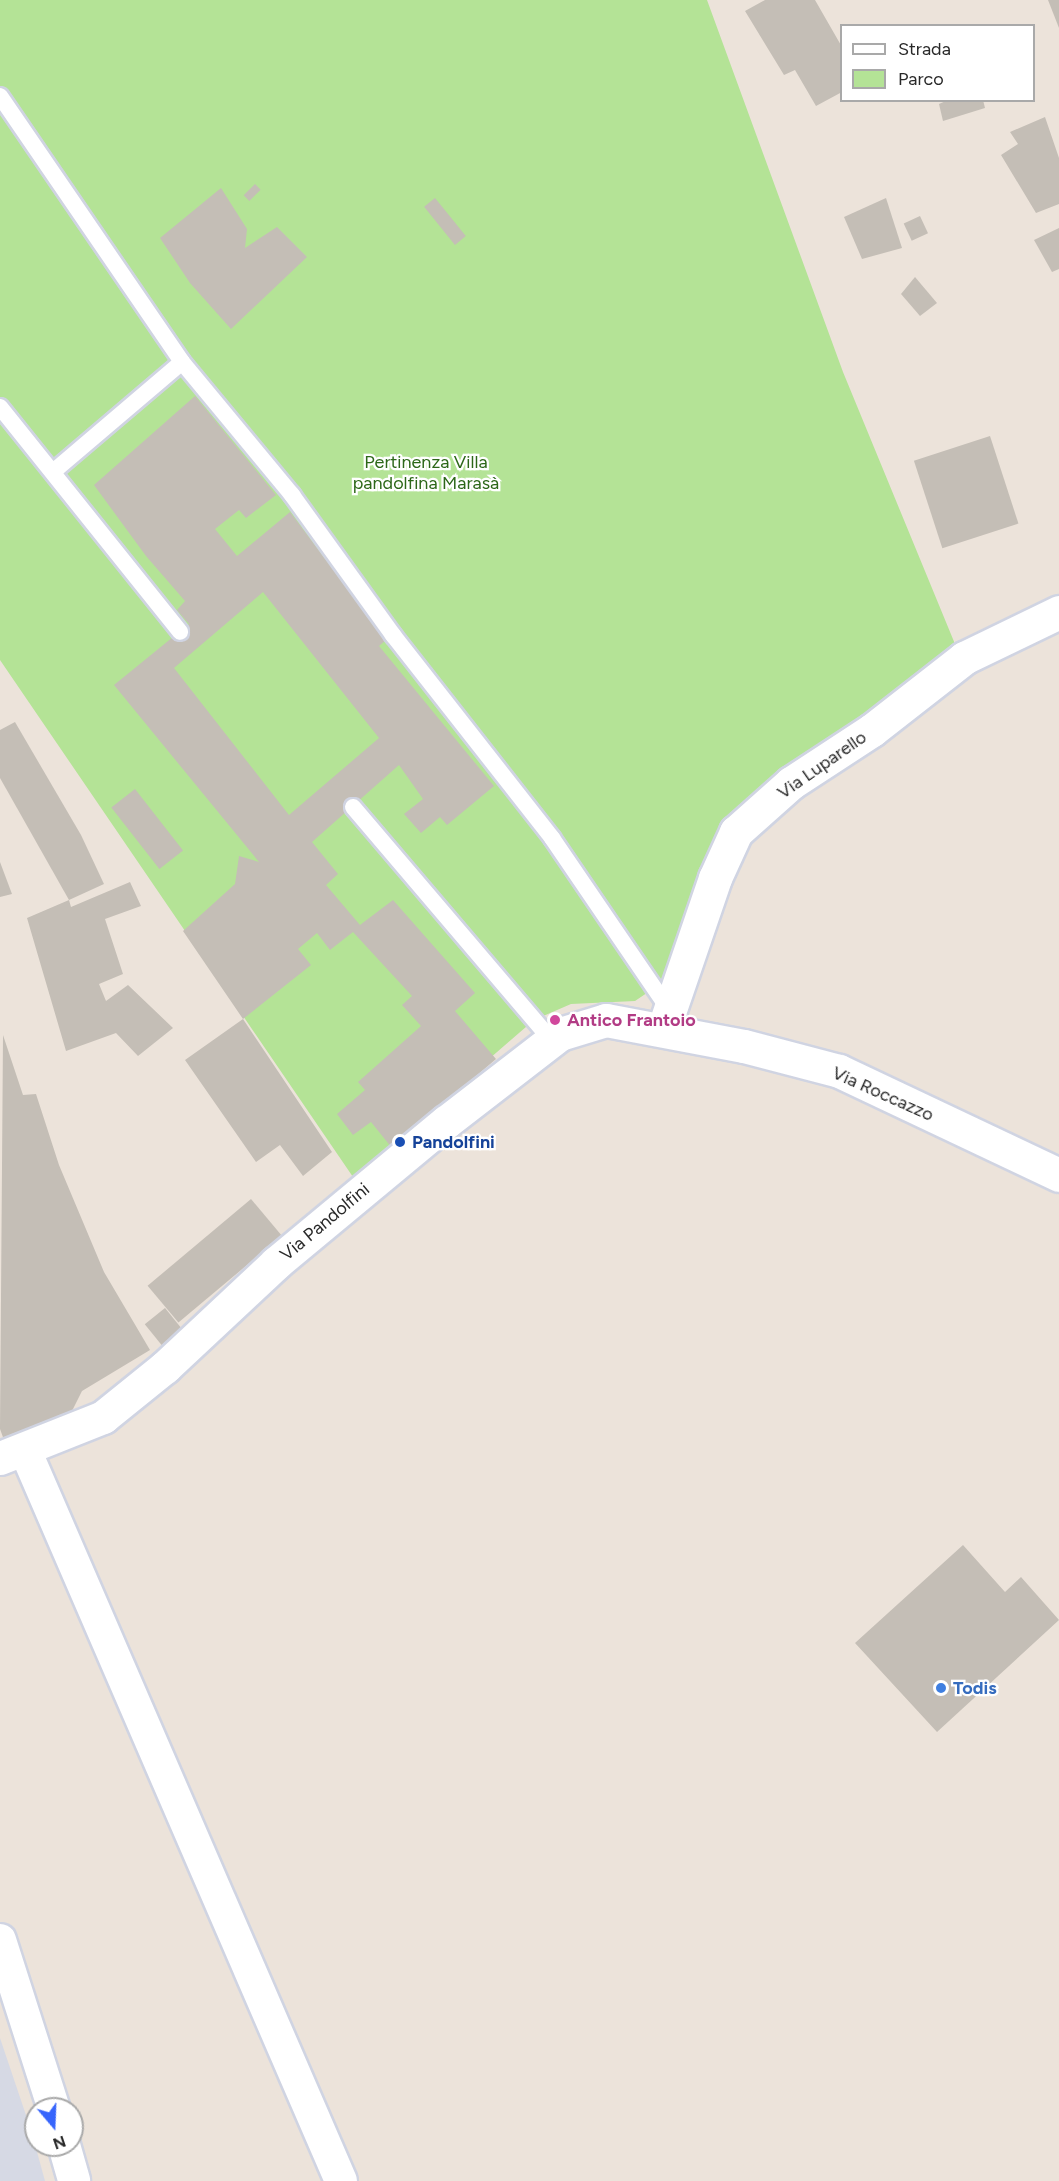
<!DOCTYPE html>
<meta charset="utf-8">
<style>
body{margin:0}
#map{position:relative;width:1059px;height:2181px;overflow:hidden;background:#ece3da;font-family:Figtree,sans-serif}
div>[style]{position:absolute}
.airport>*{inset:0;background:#d6d9e4}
.green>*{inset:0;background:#b4e396}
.building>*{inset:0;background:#c4beb6;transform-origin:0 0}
.roads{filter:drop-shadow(2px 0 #d0d4e2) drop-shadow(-2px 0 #d0d4e2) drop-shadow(0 2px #d0d4e2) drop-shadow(0 -2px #d0d4e2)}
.lane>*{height:16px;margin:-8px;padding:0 8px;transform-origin:8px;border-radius:8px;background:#fff}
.street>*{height:32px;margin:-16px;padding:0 16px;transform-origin:16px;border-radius:16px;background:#fff}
.secondary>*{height:33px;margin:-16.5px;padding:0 16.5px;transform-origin:16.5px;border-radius:16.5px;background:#fff}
.dots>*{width:16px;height:16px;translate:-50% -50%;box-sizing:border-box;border:3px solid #fff;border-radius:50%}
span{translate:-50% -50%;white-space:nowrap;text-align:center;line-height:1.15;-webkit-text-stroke:4.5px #fff;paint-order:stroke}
.park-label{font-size:18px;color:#2c6718}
.street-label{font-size:18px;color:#292929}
.hotel-label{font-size:18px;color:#b23c85;font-weight:700}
.left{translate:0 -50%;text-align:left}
.transit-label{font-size:18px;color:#164399;font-weight:700}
.shop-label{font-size:18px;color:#366cbe;font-weight:700}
.legend{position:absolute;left:840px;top:24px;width:195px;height:78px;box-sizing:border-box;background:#fff;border:2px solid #a9a9a9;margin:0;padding:8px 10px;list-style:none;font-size:18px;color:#292929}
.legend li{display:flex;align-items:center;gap:12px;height:30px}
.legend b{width:30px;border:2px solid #a9a9a9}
.north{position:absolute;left:24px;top:2097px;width:60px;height:60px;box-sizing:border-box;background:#fff;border:2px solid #a9a9a9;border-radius:50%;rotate:161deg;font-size:16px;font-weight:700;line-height:24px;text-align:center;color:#292929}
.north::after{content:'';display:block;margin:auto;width:21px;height:27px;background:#3765fc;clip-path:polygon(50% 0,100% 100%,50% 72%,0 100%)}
</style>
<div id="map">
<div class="airport">
<i style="clip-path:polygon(0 2038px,31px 2130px,45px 2181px,0 2181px)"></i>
</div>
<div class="green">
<i style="clip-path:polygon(0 0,707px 0,843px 372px,955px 644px,846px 728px,715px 839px,687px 908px,680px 952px,666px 980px,635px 1001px,571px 1004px,534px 1020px,353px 1177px,0 660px)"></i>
</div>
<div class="building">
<i style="clip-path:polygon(765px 0,815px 0,842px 47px,842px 92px,816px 106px,795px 70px,784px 75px,745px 11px)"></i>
<i style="clip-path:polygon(1048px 0,1059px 0,1059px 28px)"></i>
<i style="clip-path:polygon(948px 100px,983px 100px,985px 108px,943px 121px,939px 104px)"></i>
<i style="clip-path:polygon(1045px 117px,1059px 158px,1059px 204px,1036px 213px,1001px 155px,1018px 144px,1010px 132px)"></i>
<i style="left:255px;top:184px;width:8px;height:16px;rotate:45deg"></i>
<i style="clip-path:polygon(221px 188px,247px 229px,245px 248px,277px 227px,307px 257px,231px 329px,190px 283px,160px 238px)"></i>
<i style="left:435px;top:198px;width:49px;height:14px;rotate:51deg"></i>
<i style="clip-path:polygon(886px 198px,902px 248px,862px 259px,844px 217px)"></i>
<i style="left:920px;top:216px;width:19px;height:18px;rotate:65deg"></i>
<i style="clip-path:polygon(1059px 228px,1059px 269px,1052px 272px,1034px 240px)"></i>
<i style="clip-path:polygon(915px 277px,937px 303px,920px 316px,901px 294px)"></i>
<i style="clip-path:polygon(evenodd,195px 396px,276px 495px,246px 518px,239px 510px,215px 529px,237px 556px,290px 512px,386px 640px,379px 646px,494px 786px,447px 825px,440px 817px,421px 833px,404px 814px,423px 799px,399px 765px,312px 842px,338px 874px,326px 885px,360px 925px,393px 900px,475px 993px,455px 1011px,496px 1059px,392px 1148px,371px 1122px,353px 1135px,337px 1114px,365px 1090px,358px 1082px,421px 1026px,402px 1005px,412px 996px,353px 932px,330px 950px,317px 933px,298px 949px,311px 965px,243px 1019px,183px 931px,235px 884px,239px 856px,259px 862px,114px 685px,189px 624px,177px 610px,185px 601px,146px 556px,94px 485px,195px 396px,263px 592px,379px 738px,289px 815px,174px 668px,263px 592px)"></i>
<i style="left:990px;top:436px;width:92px;height:80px;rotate:72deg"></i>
<i style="clip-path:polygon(15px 722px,81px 835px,104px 884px,69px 900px,0 778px,0 730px)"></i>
<i style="left:135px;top:789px;width:78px;height:30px;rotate:52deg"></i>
<i style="clip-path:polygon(0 862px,12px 894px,0 897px)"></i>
<i style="clip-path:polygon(130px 882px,141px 906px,105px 919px,123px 974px,99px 984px,106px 1001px,128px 985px,173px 1028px,138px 1056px,116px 1033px,66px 1051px,27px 918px,69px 900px,71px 907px)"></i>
<i style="clip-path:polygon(243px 1019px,332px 1152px,303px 1176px,280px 1145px,256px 1162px,185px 1060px)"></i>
<i style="clip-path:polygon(3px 1035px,23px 1095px,36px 1094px,59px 1165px,104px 1272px,150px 1350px,82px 1391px,72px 1411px,4px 1440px,0 1429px)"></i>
<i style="left:251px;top:1199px;width:48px;height:135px;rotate:50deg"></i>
<i style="left:165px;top:1308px;width:27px;height:26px;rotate:51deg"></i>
<i style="clip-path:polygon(963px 1545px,1005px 1592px,1021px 1577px,1059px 1620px,937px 1732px,855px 1643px)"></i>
</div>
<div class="roads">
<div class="lane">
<i style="left:0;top:96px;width:322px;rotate:55.6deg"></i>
<i style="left:0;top:407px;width:288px;rotate:51.3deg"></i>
<i style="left:54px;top:471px;width:168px;rotate:-40.4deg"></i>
<i style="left:182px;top:362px;width:173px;rotate:50.4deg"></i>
<i style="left:292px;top:495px;width:173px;rotate:54.2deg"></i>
<i style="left:393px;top:635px;width:258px;rotate:51.9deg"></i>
<i style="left:552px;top:838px;width:209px;rotate:55.7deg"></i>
<i style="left:353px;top:807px;width:306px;rotate:49.6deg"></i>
</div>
<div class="street">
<i style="left:25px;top:1450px;width:796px;rotate:66.62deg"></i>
<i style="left:0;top:1940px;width:177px;rotate:72.3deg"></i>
<i style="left:64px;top:2145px;width:37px;rotate:74deg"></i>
</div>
<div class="secondary">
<i style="left:663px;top:1030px;width:161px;rotate:-71.1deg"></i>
<i style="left:715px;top:878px;width:51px;rotate:-65.5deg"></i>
<i style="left:736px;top:832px;width:74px;rotate:-41.7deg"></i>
<i style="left:791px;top:783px;width:97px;rotate:-33.2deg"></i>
<i style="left:872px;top:730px;width:117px;rotate:-38deg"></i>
<i style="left:964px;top:658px;width:106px;rotate:-25.8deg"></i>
<i style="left:0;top:1458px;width:111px;rotate:-21.7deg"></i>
<i style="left:103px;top:1417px;width:80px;rotate:-38.9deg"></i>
<i style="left:165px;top:1367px;width:152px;rotate:-43.1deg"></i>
<i style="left:276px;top:1263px;width:221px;rotate:-39.7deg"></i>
<i style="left:446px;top:1122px;width:144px;rotate:-37.7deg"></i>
<i style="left:560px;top:1034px;width:48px;rotate:-16.9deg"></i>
<i style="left:606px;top:1020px;width:140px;rotate:10.7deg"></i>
<i style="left:744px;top:1046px;width:98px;rotate:14.7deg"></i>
<i style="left:839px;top:1071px;width:243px;rotate:25.3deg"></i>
</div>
</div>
<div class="dots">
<i style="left:555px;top:1020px;background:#d1479c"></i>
<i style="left:400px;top:1142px;background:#1a4fb4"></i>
<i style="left:941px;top:1688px;background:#3f7fe0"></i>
</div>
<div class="park-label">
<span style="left:426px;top:473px">Pertinenza Villa<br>pandolfina Marasà</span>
</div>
<div class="street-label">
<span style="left:822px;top:765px;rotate:-35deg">Via Luparello</span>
<span style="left:883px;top:1094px;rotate:24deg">Via Roccazzo</span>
<span style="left:325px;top:1222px;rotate:-40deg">Via Pandolfini</span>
</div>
<div class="hotel-label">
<span class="left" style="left:567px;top:1020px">Antico Frantoio</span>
</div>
<div class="transit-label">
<span class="left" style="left:412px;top:1142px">Pandolfini</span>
</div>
<div class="shop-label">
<span class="left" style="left:953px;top:1688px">Todis</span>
</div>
<ul class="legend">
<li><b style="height:8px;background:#fff"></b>Strada</li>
<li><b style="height:16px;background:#b4e396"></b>Parco</li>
</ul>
<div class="north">N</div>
</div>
